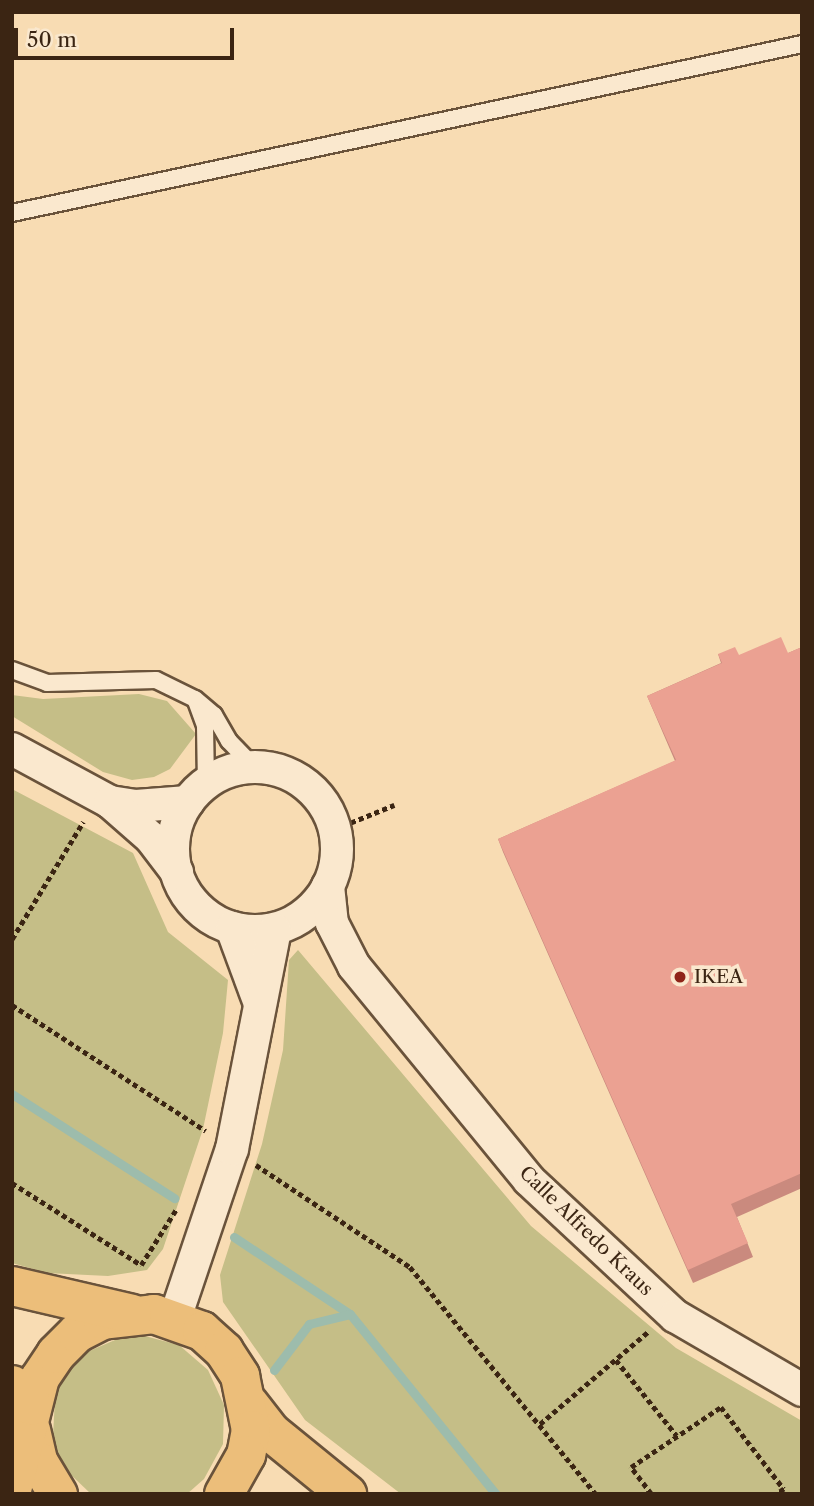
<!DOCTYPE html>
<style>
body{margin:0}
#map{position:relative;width:814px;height:1506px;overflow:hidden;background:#f8dcb3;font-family:"Libre Caslon Text",serif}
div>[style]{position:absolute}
.green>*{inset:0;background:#c5be87}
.stream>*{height:9px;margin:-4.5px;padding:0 4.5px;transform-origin:4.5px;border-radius:4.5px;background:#9dbcac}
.path>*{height:4.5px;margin-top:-2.25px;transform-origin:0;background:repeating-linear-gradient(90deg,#3b2513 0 5px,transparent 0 8.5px)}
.roads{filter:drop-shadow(2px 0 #6a533b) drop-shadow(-2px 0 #6a533b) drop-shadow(0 2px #6a533b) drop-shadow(0 -2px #6a533b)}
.service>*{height:16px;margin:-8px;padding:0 8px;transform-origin:8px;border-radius:8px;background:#fae8ce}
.minor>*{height:32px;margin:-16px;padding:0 16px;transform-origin:16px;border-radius:16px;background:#fae8ce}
.minor>.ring{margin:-16px;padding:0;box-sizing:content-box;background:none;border:32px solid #fae8ce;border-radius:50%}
.primary>*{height:38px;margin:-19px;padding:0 19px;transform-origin:19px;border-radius:19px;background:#ecbe7a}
.motorway>*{height:38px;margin:-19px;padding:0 19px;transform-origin:19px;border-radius:19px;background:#ecbe7a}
.wall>*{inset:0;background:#ca8a7e}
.building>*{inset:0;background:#eba192}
.dots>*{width:19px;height:19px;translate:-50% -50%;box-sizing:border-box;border:4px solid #fae8ce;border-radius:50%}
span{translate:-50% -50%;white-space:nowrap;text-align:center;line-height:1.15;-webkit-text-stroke:7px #fae8ce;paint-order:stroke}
.poi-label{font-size:19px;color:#3b2513}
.left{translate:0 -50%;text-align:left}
.street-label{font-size:19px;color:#3b2513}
.frame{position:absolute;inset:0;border:14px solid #3b2513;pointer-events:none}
.scale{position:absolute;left:14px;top:28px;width:220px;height:32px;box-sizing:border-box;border:4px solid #3b2513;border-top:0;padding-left:9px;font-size:21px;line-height:24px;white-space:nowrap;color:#3b2513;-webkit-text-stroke:5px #fae8ce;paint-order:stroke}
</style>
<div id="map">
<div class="green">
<i style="clip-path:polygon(139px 694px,167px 701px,196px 734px,170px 769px,154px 777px,132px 780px,103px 772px,12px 716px,12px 695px,43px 699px)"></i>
<i style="clip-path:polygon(12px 789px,133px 853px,168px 932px,228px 980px,223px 1033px,203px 1129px,163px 1249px,147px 1270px,108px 1276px,47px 1273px,12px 1263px)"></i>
<i style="clip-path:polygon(298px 950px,531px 1226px,676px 1348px,802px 1421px,802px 1494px,401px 1494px,305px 1420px,223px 1302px,220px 1275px,262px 1144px,283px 1050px,289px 960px)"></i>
<i style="clip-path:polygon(141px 1335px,179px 1345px,208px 1370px,224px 1405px,223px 1444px,204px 1479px,187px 1494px,91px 1494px,67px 1471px,58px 1454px,53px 1436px,55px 1398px,62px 1380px,87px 1352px,122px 1337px)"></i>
</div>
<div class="stream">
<i style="left:12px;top:1094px;width:193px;rotate:32.7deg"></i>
<i style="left:234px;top:1237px;width:139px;rotate:33.6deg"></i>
<i style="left:350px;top:1314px;width:232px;rotate:51deg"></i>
<i style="left:274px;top:1370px;width:58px;rotate:-52.7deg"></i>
<i style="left:309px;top:1324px;width:42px;rotate:-13.7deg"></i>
</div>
<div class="path">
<i style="left:335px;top:829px;width:64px;rotate:-22.1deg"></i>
<i style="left:12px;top:939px;width:137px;rotate:-58.7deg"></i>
<i style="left:12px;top:1005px;width:231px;rotate:33deg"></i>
<i style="left:256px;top:1165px;width:185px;rotate:33.5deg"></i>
<i style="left:410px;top:1267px;width:293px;rotate:50.7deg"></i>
<i style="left:12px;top:1183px;width:153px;rotate:32.4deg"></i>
<i style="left:141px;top:1265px;width:67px;rotate:-57.7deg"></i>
<i style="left:616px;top:1360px;width:97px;rotate:51.2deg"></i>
<i style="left:540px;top:1424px;width:143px;rotate:-40.5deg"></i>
<i style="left:651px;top:1494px;width:34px;rotate:-127deg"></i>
<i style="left:631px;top:1467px;width:108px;rotate:-33.7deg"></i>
<i style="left:721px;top:1407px;width:103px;rotate:52.5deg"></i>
<i style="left:784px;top:1489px;width:9px;rotate:144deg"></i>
</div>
<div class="roads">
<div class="service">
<i style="left:12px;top:213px;width:808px;rotate:-12.07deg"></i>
<i style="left:12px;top:670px;width:37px;rotate:20deg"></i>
<i style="left:47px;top:683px;width:109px;rotate:-1.6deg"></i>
<i style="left:156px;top:680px;width:43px;rotate:26deg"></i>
<i style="left:195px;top:699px;width:25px;rotate:40deg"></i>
<i style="left:214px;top:715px;width:30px;rotate:60deg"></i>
<i style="left:229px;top:741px;width:36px;rotate:46deg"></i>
<i style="left:196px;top:701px;width:27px;rotate:70deg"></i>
<i style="left:205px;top:726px;width:57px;rotate:89deg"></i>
</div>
<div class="minor">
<i style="left:12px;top:749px;width:111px;rotate:28.4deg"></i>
<i style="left:110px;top:802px;width:26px;rotate:9deg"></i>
<i style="left:136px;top:806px;width:52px;rotate:-4.4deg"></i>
<i class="ring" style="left:173px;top:767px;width:132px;height:132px"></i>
<i style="left:110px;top:802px;width:55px;rotate:41.3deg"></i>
<i style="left:151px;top:838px;width:43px;rotate:52.6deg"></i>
<i style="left:328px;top:886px;width:37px;rotate:84deg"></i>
<i style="left:332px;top:923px;width:48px;rotate:62.9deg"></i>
<i style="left:354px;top:966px;width:276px;rotate:50.7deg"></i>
<i style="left:529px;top:1180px;width:200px;rotate:43deg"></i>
<i style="left:675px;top:1316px;width:147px;rotate:30.2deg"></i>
<i style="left:232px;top:928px;width:78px;rotate:69.7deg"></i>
<i style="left:175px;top:1318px;width:178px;rotate:-71.4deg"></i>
<i style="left:232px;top:1149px;width:223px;rotate:-78.9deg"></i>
</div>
<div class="primary">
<i style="left:249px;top:1404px;width:37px;rotate:52deg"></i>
<i style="left:272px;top:1433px;width:97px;rotate:39.1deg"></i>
<i style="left:31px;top:1430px;width:32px;rotate:77deg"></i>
<i style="left:38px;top:1461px;width:39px;rotate:59deg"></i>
<i style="left:12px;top:1490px;width:115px;rotate:-76deg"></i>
<i style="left:40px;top:1378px;width:29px;rotate:-56deg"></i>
<i style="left:56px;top:1354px;width:30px;rotate:-45deg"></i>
<i style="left:77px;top:1333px;width:29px;rotate:-27deg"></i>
<i style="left:103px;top:1320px;width:51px;rotate:-6.7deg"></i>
<i style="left:154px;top:1314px;width:51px;rotate:19.5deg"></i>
<i style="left:202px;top:1331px;width:30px;rotate:42deg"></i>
<i style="left:224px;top:1351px;width:30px;rotate:57deg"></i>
<i style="left:240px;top:1376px;width:55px;rotate:78.5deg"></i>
<i style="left:251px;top:1430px;width:25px;rotate:101deg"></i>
<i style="left:246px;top:1455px;width:45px;rotate:119.4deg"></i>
</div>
<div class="motorway">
<i style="left:12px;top:1286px;width:123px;rotate:13.1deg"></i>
<i style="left:12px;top:1385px;width:29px;rotate:46deg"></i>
</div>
</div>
<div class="wall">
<i style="clip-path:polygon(802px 647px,802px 1188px,737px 1217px,753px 1257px,693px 1283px,503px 852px,498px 839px,675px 761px,647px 696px,721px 663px,718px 654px,739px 655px,788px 653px)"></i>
</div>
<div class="building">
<i style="clip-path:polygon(781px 637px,788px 653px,802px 647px,802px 1173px,731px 1204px,748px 1243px,688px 1270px,498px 839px,676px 760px,647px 696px,722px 663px,718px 654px,735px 647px,739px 655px)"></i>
</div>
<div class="dots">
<i style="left:680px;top:977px;background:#8f2418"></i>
</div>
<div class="poi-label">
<span class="left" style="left:694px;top:977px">IKEA</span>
</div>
<div class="street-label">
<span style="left:586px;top:1231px;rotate:44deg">Calle Alfredo Kraus</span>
</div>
<div class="frame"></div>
<div class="scale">50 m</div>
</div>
